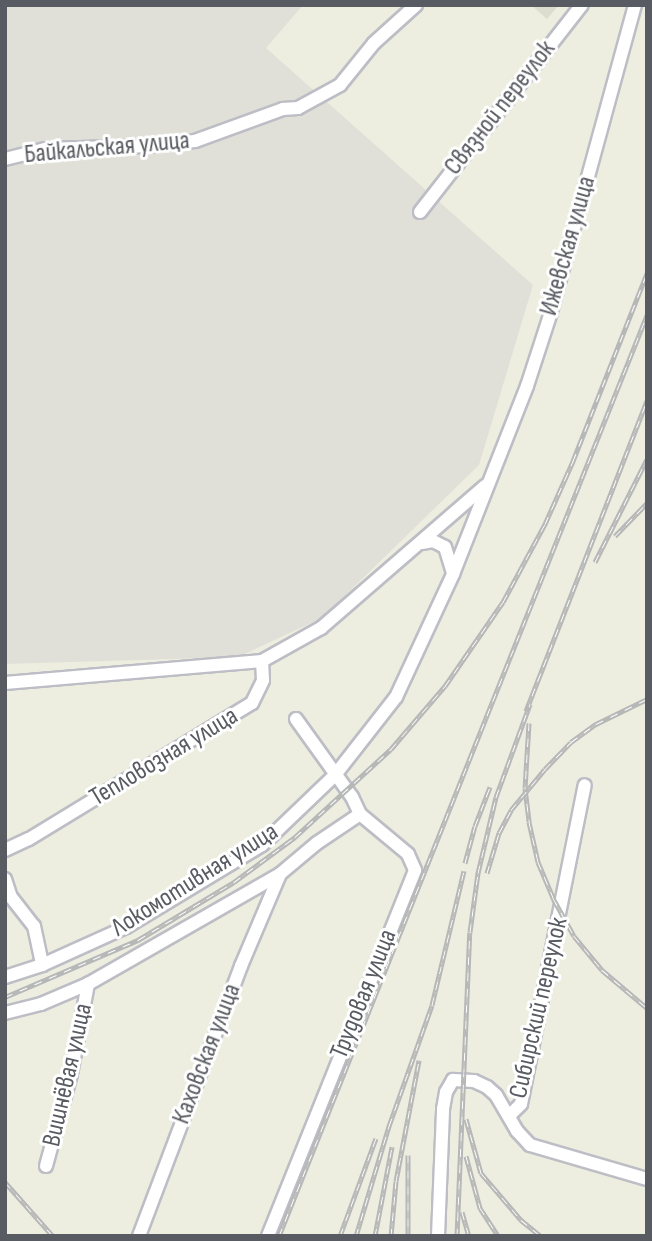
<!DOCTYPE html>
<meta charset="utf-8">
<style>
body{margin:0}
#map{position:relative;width:652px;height:1241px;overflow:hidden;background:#edede0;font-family:"Sofia Sans Condensed",sans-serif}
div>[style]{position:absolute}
.industrial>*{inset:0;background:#e0e0d8}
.education>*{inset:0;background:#ddddcf}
.roads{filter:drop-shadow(2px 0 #bdbec5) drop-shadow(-2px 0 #bdbec5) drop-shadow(0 2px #bdbec5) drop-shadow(0 -2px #bdbec5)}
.minor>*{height:12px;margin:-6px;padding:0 6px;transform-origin:6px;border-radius:6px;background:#fff}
.rail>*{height:5px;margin-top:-2.5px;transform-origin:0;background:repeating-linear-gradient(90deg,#fff 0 8px,#b6b7b7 0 16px);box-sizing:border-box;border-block:2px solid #b6b7b7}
span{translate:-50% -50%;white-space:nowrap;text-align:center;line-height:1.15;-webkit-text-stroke:6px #fff;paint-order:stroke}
.street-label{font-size:26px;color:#595b62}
.frame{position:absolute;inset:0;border:7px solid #595b62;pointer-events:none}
</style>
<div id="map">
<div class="industrial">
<i style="clip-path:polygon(5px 5px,303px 5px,266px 48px,533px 285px,479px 465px,322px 618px,238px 657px,5px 664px)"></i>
</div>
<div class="education">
<i style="clip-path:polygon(531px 5px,559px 5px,547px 19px)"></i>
</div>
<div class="roads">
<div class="minor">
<i style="left:5px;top:159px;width:41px;rotate:-14deg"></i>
<i style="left:45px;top:149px;width:104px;rotate:-1.7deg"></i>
<i style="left:149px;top:146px;width:46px;rotate:-6.2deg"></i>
<i style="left:195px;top:141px;width:94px;rotate:-20deg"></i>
<i style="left:283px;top:109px;width:15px;rotate:-4deg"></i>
<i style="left:298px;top:108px;width:48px;rotate:-28.7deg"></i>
<i style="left:340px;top:85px;width:54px;rotate:-51deg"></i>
<i style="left:374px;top:43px;width:57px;rotate:-42.1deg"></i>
<i style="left:420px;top:212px;width:263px;rotate:-52deg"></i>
<i style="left:422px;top:543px;width:11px;rotate:-10deg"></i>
<i style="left:433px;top:541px;width:13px;rotate:27deg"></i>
<i style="left:445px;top:547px;width:28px;rotate:73deg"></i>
<i style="left:5px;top:683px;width:258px;rotate:-4.9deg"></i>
<i style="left:262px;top:661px;width:68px;rotate:-29.2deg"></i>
<i style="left:321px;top:628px;width:217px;rotate:-40.9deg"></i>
<i style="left:5px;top:850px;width:26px;rotate:-25deg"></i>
<i style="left:29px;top:839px;width:261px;rotate:-31.4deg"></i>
<i style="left:252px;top:703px;width:25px;rotate:-64deg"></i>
<i style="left:263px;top:680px;width:19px;rotate:-93deg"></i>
<i style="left:5px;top:879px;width:19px;rotate:72deg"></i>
<i style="left:11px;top:897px;width:37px;rotate:52deg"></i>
<i style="left:34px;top:926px;width:40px;rotate:78deg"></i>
<i style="left:5px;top:977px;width:39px;rotate:-18deg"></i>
<i style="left:42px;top:965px;width:92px;rotate:-24.3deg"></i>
<i style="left:126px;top:927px;width:159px;rotate:-31.1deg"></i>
<i style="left:262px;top:845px;width:101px;rotate:-43.8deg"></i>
<i style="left:335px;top:775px;width:99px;rotate:-52deg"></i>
<i style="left:396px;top:697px;width:136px;rotate:-65.1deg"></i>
<i style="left:453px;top:574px;width:202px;rotate:-68.5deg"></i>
<i style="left:527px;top:386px;width:78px;rotate:-72deg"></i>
<i style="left:551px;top:312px;width:318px;rotate:-74.7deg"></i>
<i style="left:5px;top:1013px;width:37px;rotate:-14deg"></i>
<i style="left:41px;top:1004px;width:51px;rotate:-23.1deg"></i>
<i style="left:88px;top:984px;width:221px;rotate:-29.8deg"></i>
<i style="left:280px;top:874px;width:48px;rotate:-40deg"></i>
<i style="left:317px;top:843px;width:52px;rotate:-34deg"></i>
<i style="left:509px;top:1116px;width:17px;rotate:-45deg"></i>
<i style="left:521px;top:1104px;width:325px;rotate:-78.7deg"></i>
<i style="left:46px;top:1166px;width:95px;rotate:-74.8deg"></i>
<i style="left:71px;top:1074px;width:92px;rotate:-79.3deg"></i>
<i style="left:139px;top:1236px;width:289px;rotate:-69.3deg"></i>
<i style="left:241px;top:966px;width:100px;rotate:-67deg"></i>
<i style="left:268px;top:1236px;width:394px;rotate:-68.1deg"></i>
<i style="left:415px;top:870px;width:17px;rotate:-114deg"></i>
<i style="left:408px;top:854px;width:62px;rotate:-140.2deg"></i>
<i style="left:360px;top:814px;width:19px;rotate:-115deg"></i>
<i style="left:352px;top:797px;width:96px;rotate:-125.7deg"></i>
<i style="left:438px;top:1236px;width:127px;rotate:-87.7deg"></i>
<i style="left:443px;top:1109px;width:17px;rotate:-80deg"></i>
<i style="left:446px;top:1092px;width:14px;rotate:-60deg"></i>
<i style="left:453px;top:1080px;width:21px;rotate:3deg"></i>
<i style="left:474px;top:1081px;width:14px;rotate:25deg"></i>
<i style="left:487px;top:1087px;width:12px;rotate:42deg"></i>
<i style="left:496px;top:1095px;width:42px;rotate:59.7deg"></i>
<i style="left:517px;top:1131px;width:19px;rotate:47deg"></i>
<i style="left:530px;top:1145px;width:122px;rotate:16.2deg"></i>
</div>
</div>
<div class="rail">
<i style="left:615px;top:536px;width:46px;rotate:-45.9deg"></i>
<i style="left:595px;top:562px;width:115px;rotate:-63.2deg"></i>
<i style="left:526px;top:711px;width:333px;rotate:-68.7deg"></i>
<i style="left:529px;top:723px;width:65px;rotate:93.5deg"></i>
<i style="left:525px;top:788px;width:34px;rotate:83deg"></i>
<i style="left:529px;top:822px;width:41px;rotate:77.3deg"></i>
<i style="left:538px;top:862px;width:39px;rotate:67deg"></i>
<i style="left:553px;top:898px;width:43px;rotate:61.1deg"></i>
<i style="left:574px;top:936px;width:44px;rotate:50.5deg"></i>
<i style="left:602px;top:970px;width:59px;rotate:40.2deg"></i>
<i style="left:465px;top:863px;width:38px;rotate:-75deg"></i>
<i style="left:475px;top:826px;width:42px;rotate:-69deg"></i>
<i style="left:487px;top:873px;width:42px;rotate:-73.3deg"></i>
<i style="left:499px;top:833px;width:26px;rotate:-62deg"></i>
<i style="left:511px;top:810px;width:53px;rotate:-50.3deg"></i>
<i style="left:545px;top:769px;width:37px;rotate:-46deg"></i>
<i style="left:571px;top:742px;width:31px;rotate:-36deg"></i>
<i style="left:596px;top:724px;width:57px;rotate:-26.1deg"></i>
<i style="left:5px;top:997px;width:145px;rotate:-23.2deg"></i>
<i style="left:138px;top:940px;width:112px;rotate:-31.1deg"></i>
<i style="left:234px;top:882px;width:76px;rotate:-36.4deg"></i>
<i style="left:295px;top:837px;width:130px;rotate:-42.5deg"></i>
<i style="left:391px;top:749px;width:83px;rotate:-49.4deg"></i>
<i style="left:445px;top:686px;width:102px;rotate:-55.4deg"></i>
<i style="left:503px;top:602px;width:89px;rotate:-61.7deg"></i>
<i style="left:545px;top:524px;width:69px;rotate:-66deg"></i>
<i style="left:573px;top:461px;width:202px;rotate:-68.5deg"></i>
<i style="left:466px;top:1119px;width:56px;rotate:74.5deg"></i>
<i style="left:481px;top:1173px;width:62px;rotate:49.6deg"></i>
<i style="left:521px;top:1220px;width:26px;rotate:39deg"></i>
<i style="left:408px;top:1155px;width:81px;rotate:90deg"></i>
<i style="left:466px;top:1156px;width:54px;rotate:74.9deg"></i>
<i style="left:480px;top:1208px;width:33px;rotate:57deg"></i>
<i style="left:5px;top:1182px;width:72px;rotate:48.4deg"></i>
<i style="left:462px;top:1212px;width:25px;rotate:74deg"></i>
<i style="left:279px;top:1236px;width:992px;rotate:-68.22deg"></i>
<i style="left:340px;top:1236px;width:104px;rotate:-69.8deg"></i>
<i style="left:356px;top:1236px;width:115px;rotate:-73.3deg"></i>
<i style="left:389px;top:1126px;width:128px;rotate:-70.4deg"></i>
<i style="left:432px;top:1005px;width:138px;rotate:-76.6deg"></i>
<i style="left:375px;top:1236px;width:91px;rotate:-79.2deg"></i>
<i style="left:391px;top:1236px;width:55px;rotate:-84.8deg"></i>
<i style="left:396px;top:1181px;width:123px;rotate:-79.2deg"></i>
<i style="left:457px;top:1236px;width:304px;rotate:-87.6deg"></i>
<i style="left:470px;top:932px;width:60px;rotate:-82.3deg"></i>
<i style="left:478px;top:873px;width:78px;rotate:-76.7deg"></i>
<i style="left:496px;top:797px;width:99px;rotate:-69.9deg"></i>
</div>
<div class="street-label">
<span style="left:500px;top:108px;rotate:-52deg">Связной переулок</span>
<span style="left:107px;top:148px;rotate:-5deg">Байкальская улица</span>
<span style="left:568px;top:246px;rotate:-74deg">Ижевская улица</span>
<span style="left:164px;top:757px;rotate:-31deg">Тепловозная улица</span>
<span style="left:195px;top:880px;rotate:-32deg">Локомотивная улица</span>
<span style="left:364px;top:994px;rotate:-68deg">Трудовая улица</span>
<span style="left:539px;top:1008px;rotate:-77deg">Сибирский переулок</span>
<span style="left:207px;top:1054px;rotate:-69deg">Каховская улица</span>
<span style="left:68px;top:1075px;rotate:-77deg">Вишнёвая улица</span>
</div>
<div class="frame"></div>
</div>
